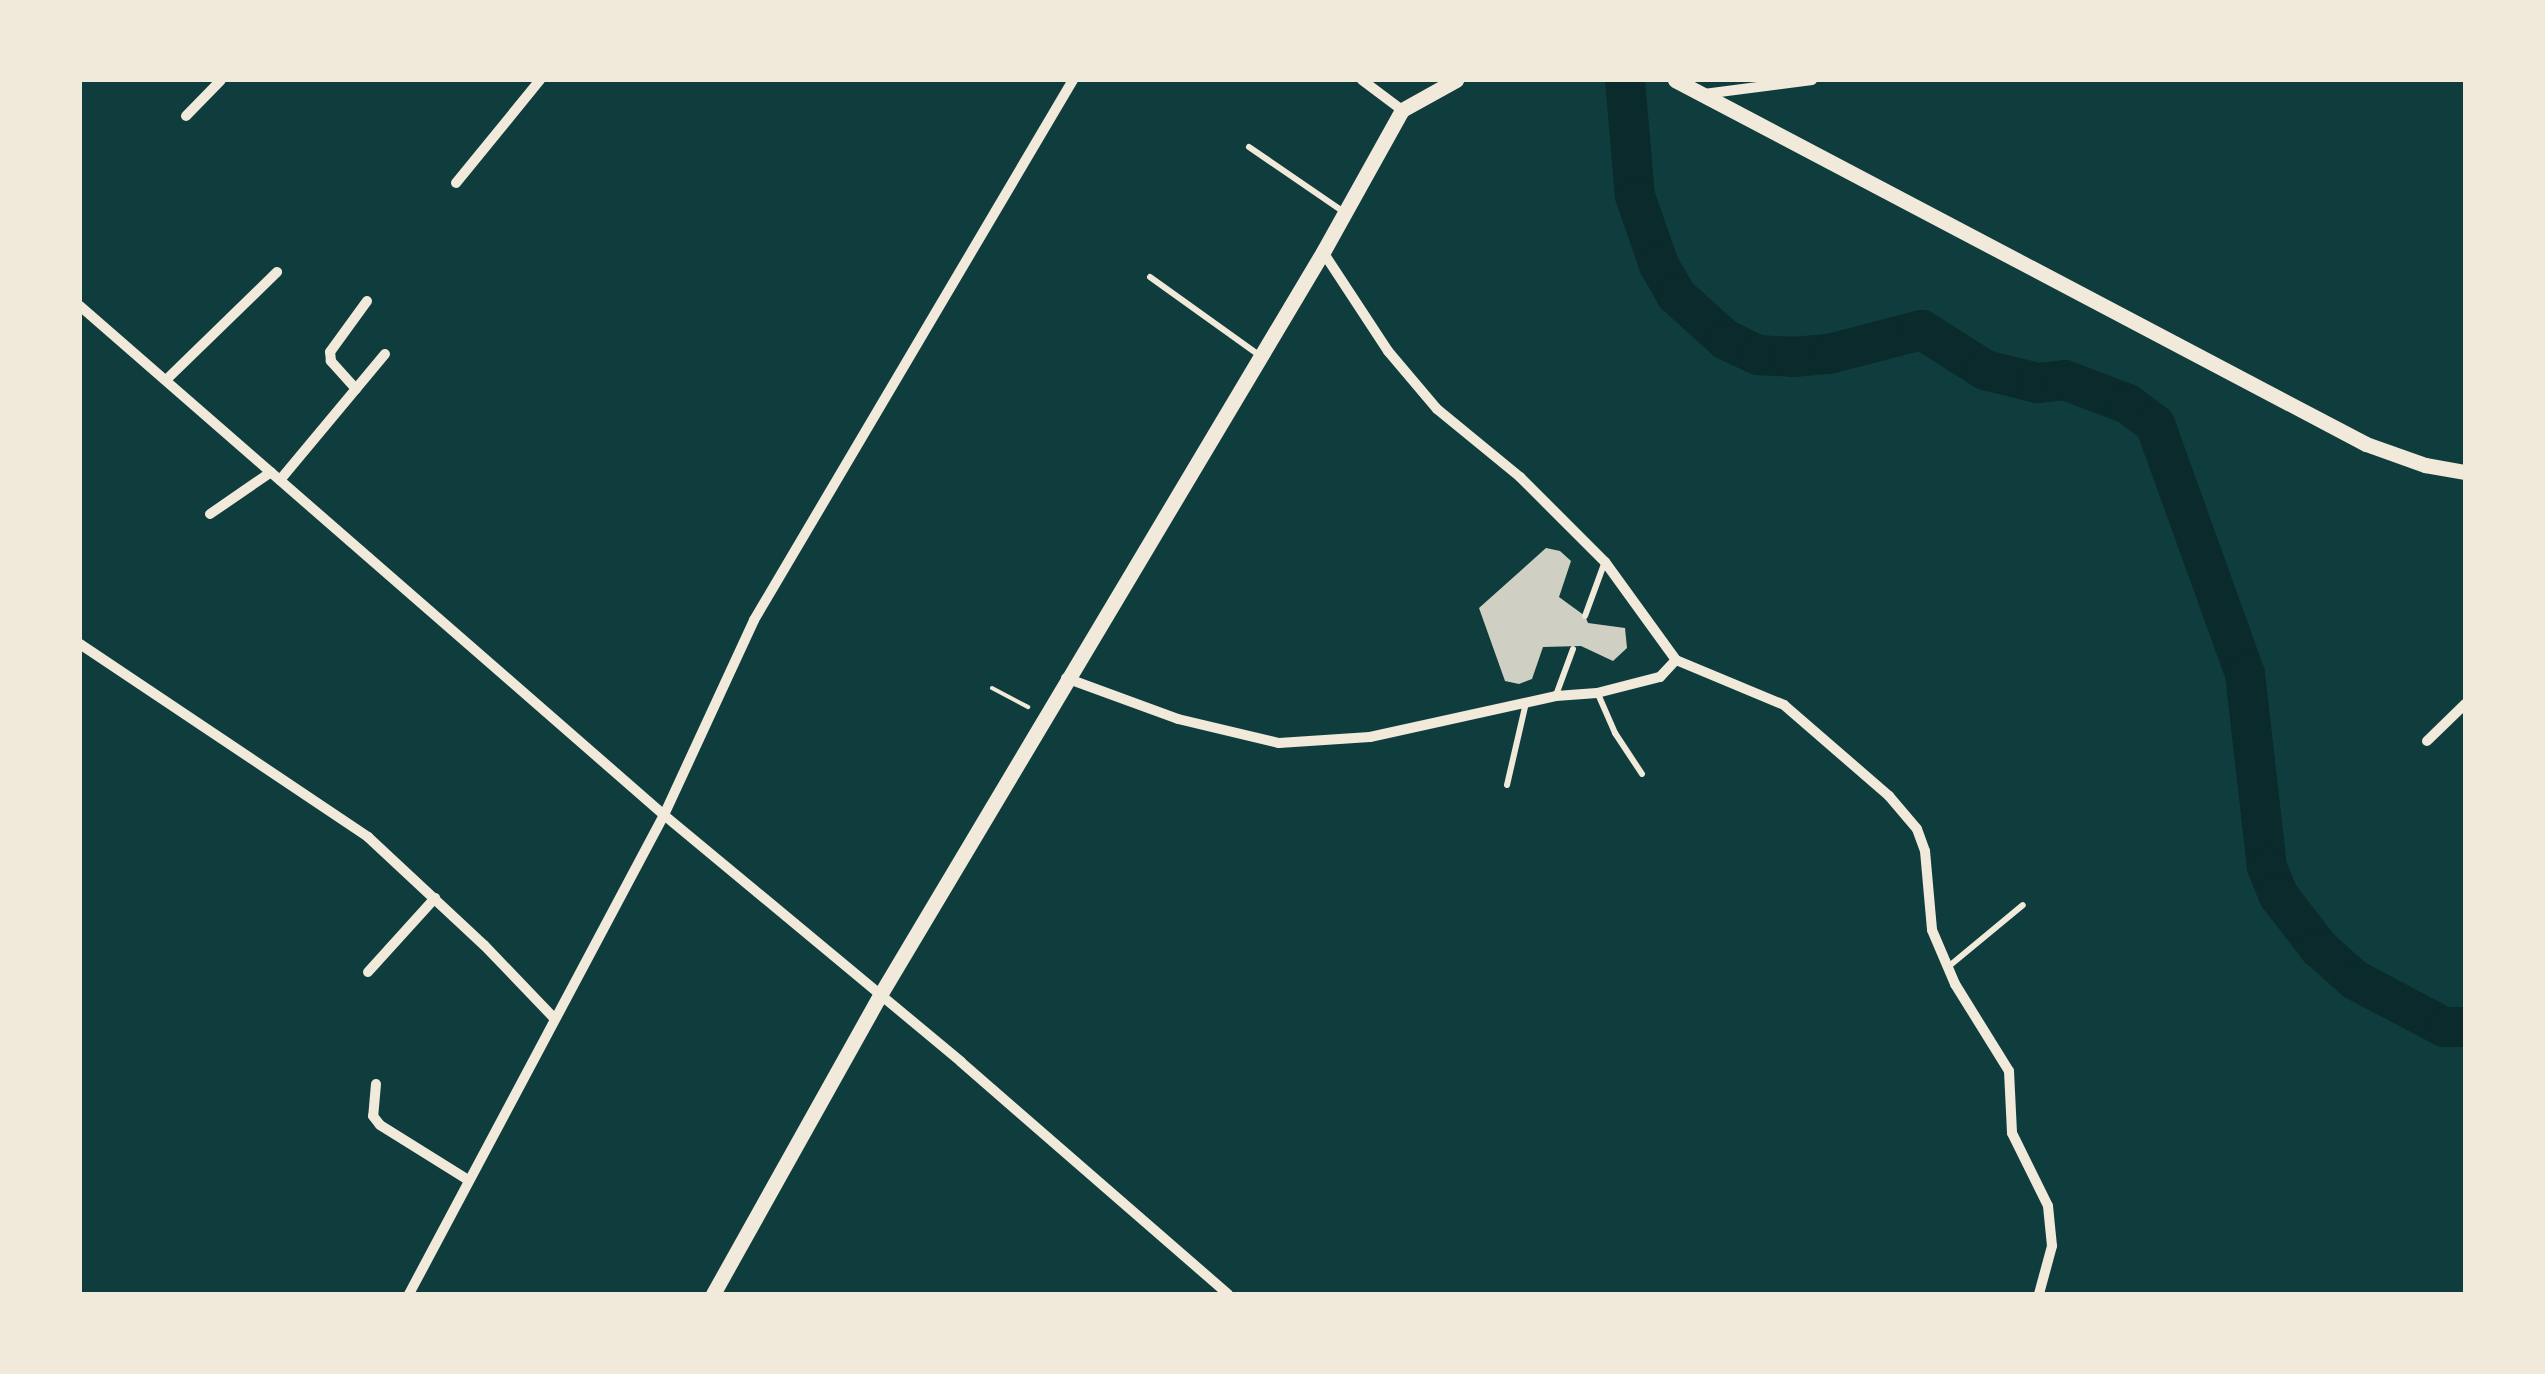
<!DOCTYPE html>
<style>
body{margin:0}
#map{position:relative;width:2545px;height:1374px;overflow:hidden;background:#0f3d3e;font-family:Lora,serif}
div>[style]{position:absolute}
.river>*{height:40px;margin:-20px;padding:0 20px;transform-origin:20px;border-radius:20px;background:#0a2a2b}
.building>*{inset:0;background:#cfcfc3}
.path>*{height:4px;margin:-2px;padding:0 2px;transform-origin:2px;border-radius:2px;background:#f1e9da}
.service>*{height:6px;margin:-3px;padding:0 3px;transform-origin:3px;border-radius:3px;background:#f1e9da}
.minor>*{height:10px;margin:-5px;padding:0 5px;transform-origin:5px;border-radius:5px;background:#f1e9da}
.tertiary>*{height:15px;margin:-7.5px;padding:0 7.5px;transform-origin:7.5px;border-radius:7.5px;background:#f1e9da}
span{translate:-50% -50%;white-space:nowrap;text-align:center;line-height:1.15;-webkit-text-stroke:8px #f1e9da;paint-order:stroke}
.frame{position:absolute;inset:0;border:82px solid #f1e9da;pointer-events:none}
</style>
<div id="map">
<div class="river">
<i style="left:1625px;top:80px;width:116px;rotate:85.1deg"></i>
<i style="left:1635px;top:196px;width:73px;rotate:70.8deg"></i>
<i style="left:1659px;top:265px;width:34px;rotate:60deg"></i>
<i style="left:1676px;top:295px;width:67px;rotate:42deg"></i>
<i style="left:1726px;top:340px;width:35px;rotate:25deg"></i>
<i style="left:1758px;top:355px;width:35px;rotate:3deg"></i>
<i style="left:1793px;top:357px;width:36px;rotate:-5deg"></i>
<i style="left:1829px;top:354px;width:96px;rotate:-14.5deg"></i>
<i style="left:1922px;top:330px;width:75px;rotate:32.4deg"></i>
<i style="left:1985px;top:370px;width:54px;rotate:14deg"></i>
<i style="left:2037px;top:383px;width:28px;rotate:-6deg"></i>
<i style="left:2065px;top:380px;width:67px;rotate:20.9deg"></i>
<i style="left:2128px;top:404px;width:34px;rotate:37deg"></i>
<i style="left:2155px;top:424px;width:266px;rotate:70.2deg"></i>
<i style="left:2245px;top:674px;width:194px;rotate:83.5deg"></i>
<i style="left:2267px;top:867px;width:31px;rotate:68deg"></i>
<i style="left:2279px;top:896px;width:66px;rotate:52.4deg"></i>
<i style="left:2319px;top:948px;width:48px;rotate:41.6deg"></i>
<i style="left:2355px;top:980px;width:101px;rotate:27.8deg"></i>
<i style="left:2444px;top:1027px;width:21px"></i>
</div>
<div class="building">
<i style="clip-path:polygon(1546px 548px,1560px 551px,1571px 561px,1559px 597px,1585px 616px,1588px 623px,1625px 628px,1627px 648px,1613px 661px,1581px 646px,1543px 647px,1532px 679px,1519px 684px,1505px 681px,1479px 608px)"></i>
</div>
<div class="path">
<i style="left:992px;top:688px;width:41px;rotate:27.8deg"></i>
</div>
<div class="service">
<i style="left:1249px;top:147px;width:115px;rotate:34.4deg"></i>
<i style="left:1150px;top:277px;width:134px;rotate:35.6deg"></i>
<i style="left:1585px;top:616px;width:55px;rotate:-69.9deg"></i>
<i style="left:1598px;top:694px;width:43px;rotate:66.4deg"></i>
<i style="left:1615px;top:733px;width:49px;rotate:56.6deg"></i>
<i style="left:1556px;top:695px;width:49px;rotate:-69.7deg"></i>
<i style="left:1507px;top:785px;width:84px;rotate:-77deg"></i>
<i style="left:1948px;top:967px;width:97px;rotate:-39.6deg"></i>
</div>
<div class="minor">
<i style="left:1362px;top:80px;width:50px;rotate:36.9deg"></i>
<i style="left:1704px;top:94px;width:109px;rotate:-7.4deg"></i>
<i style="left:186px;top:116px;width:50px;rotate:-45.8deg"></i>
<i style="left:456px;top:183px;width:133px;rotate:-50.8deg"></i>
<i style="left:80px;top:306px;width:775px;rotate:41.07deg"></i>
<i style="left:664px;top:815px;width:386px;rotate:39.7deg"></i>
<i style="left:961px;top:1062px;width:354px;rotate:41deg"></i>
<i style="left:166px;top:380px;width:155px;rotate:-44.2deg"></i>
<i style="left:356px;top:389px;width:38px;rotate:-132deg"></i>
<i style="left:331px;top:361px;width:9px;rotate:-96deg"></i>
<i style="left:330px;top:352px;width:63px;rotate:-54deg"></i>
<i style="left:280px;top:480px;width:164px;rotate:-50.2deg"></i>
<i style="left:210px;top:514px;width:74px;rotate:-34.5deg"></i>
<i style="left:80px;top:644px;width:347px;rotate:33.8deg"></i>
<i style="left:368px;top:837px;width:158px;rotate:43deg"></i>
<i style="left:484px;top:945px;width:100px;rotate:46.2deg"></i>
<i style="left:1676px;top:660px;width:117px;rotate:22.6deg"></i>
<i style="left:1784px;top:705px;width:139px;rotate:40.9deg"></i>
<i style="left:1889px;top:796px;width:43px;rotate:49.7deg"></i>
<i style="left:1917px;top:829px;width:23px;rotate:70deg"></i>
<i style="left:1925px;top:851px;width:79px;rotate:84.9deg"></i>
<i style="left:1932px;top:930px;width:59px;rotate:66.9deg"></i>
<i style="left:1955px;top:984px;width:102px;rotate:58.2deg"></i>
<i style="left:2009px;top:1071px;width:62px;rotate:87.2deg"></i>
<i style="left:2012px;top:1133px;width:81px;rotate:63.7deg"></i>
<i style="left:2048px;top:1206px;width:40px;rotate:84.3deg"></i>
<i style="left:2052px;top:1246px;width:50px;rotate:105.2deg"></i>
<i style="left:1066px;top:678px;width:119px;rotate:20.1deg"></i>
<i style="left:1178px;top:719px;width:104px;rotate:13.4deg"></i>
<i style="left:1279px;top:743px;width:91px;rotate:-3.8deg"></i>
<i style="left:1370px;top:737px;width:190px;rotate:-12.4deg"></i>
<i style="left:1556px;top:696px;width:41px;rotate:-4.2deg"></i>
<i style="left:1597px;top:693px;width:65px;rotate:-14.3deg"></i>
<i style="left:1660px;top:677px;width:23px;rotate:-47deg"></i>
<i style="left:1676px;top:660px;width:121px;rotate:-125.9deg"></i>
<i style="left:1605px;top:562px;width:120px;rotate:-135deg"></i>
<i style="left:1520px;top:477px;width:107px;rotate:-140.7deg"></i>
<i style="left:1437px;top:409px;width:76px;rotate:-130.2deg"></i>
<i style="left:1388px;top:351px;width:118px;rotate:-123.3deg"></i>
<i style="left:2427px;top:741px;width:53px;rotate:-44.2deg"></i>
<i style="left:368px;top:972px;width:100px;rotate:-47.8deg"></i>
<i style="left:376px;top:1084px;width:32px;rotate:95deg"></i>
<i style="left:373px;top:1116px;width:11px;rotate:52deg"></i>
<i style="left:380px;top:1125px;width:104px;rotate:32deg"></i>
<i style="left:409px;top:1294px;width:543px;rotate:-61.97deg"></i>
<i style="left:664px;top:815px;width:215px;rotate:-65.2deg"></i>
<i style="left:754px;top:620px;width:627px;rotate:-59.43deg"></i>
</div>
<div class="tertiary">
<i style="left:1675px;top:80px;width:781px;rotate:27.78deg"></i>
<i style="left:2366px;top:444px;width:63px;rotate:19.6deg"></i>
<i style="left:2425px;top:465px;width:41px;rotate:9.9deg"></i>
<i style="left:713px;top:1294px;width:342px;rotate:-60.8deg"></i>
<i style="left:880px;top:995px;width:865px;rotate:-59.2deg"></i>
<i style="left:1323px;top:252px;width:162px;rotate:-60.9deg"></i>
<i style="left:1402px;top:110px;width:62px;rotate:-29.1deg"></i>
</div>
<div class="frame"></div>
</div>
